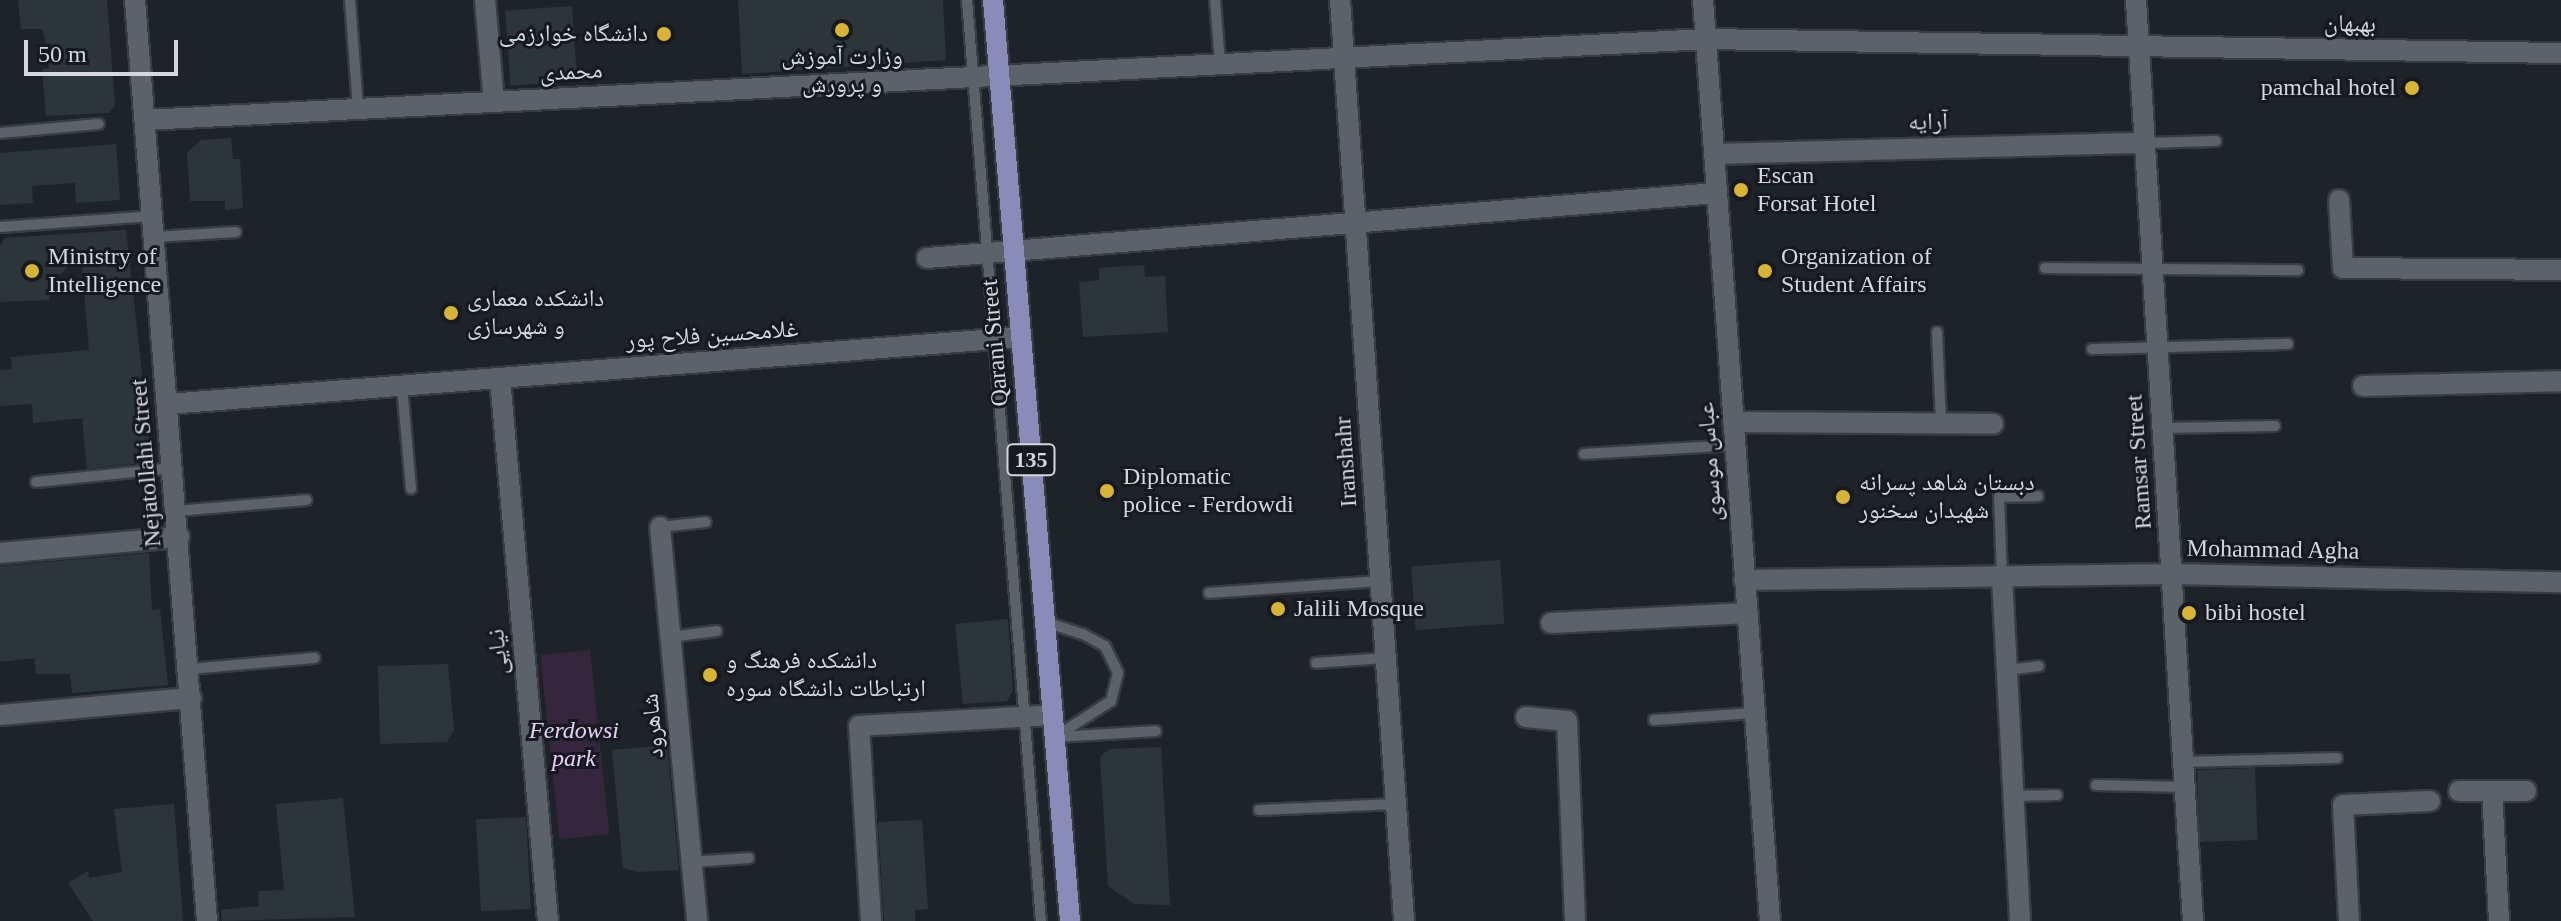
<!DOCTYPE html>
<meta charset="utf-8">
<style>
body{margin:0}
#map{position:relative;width:2561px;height:921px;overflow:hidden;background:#1e232a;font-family:"Times New Roman","Noto Naskh Arabic",serif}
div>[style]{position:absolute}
.green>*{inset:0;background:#36263d;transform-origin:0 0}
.building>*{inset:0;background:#2c3639;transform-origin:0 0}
.roads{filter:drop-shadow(2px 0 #393d42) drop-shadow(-2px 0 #393d42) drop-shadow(0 2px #393d42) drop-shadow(0 -2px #393d42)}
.service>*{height:10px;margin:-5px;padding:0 5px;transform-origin:5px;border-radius:5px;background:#5b6269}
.minor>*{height:20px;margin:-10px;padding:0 10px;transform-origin:10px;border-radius:10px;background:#5b6269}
.tertiary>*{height:20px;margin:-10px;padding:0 10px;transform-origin:10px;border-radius:10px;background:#5b6269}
.secondary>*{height:20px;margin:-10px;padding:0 10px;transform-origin:10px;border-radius:10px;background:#5b6269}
.primary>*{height:20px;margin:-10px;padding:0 10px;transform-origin:10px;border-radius:10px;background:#898bb9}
.dots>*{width:22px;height:22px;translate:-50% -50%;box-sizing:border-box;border:4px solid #151a20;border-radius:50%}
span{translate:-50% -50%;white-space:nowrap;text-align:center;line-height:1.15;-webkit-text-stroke:6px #151a20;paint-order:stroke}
.shield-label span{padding:2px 6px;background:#151a20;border:2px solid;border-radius:6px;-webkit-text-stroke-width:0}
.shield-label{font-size:22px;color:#d4d7dc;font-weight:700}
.street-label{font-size:24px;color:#d4d7dc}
.poi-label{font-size:24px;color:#d4d7dc}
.right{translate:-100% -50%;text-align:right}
.left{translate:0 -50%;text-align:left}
.park-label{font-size:24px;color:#ebcef7;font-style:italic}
.scale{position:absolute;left:24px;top:40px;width:154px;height:36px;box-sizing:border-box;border:4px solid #d4d7dc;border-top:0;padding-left:10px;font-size:24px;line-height:28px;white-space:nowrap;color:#d4d7dc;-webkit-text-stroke:6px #151a20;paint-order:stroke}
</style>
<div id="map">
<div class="green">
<i style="left:590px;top:650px;width:185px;height:50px;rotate:84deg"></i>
</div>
<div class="building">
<i style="clip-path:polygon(18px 0,107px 0,115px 105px,109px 113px,46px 116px,42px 69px,49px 68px,43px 29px,21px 29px)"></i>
<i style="clip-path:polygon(738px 0,943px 0,946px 60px,742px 74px)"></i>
<i style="left:572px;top:6px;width:75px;height:67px;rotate:86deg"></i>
<i style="clip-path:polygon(231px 138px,233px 159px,240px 159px,243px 208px,225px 210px,225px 201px,190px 201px,187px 153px,201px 140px)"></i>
<i style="clip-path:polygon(116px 144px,120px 200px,76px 203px,75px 183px,32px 186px,33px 203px,0 205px,0 153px)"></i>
<i style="clip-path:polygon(126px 230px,152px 462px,87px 469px,82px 418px,33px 423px,32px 404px,0 406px,0 370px,12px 369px,11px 357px,89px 350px,81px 252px,61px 274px,49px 275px,50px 300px,0 302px,0 246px,5px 238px)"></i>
<i style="clip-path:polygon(1144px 265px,1145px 277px,1165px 276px,1168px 332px,1083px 337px,1079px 282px,1099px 280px,1099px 268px)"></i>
<i style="clip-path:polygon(149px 553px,152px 610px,160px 609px,168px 685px,72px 693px,70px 674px,36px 674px,34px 658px,0 662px,0 566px)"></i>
<i style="left:1500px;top:560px;width:64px;height:89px;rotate:86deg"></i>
<i style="clip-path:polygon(1008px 619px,1013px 690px,1007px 701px,963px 704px,955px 624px)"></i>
<i style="clip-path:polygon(448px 664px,454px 730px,447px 742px,380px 744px,378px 666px)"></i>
<i style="clip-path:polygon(667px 745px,679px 870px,638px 872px,623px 868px,612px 750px)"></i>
<i style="clip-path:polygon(1161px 747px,1170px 905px,1134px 904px,1108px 886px,1100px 757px,1109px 749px)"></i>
<i style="left:2255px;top:768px;width:72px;height:58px;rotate:88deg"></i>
<i style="clip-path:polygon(343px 798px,355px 917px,222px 921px,221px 910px,259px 906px,258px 891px,284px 890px,276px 804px)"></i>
<i style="clip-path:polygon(174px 804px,183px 921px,93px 921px,68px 883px,88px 871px,89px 878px,122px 872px,114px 809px)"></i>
<i style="left:526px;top:817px;width:92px;height:50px;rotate:87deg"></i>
<i style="clip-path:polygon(922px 820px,928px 909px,915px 910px,915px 921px,884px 921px,878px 822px)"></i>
</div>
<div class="roads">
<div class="service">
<i style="left:350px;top:0;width:109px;rotate:85.8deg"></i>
<i style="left:967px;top:0;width:924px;rotate:85.41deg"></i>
<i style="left:1215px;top:0;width:64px;rotate:85.5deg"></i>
<i style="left:0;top:133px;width:99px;rotate:-5.2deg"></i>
<i style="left:2144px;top:143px;width:72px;rotate:-1.6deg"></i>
<i style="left:0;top:227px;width:152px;rotate:-4.1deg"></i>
<i style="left:154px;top:237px;width:82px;rotate:-3.5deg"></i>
<i style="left:2045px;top:268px;width:253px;rotate:0.5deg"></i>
<i style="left:1937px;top:332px;width:92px;rotate:87.5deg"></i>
<i style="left:2092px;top:349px;width:196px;rotate:-1.5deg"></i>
<i style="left:402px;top:386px;width:103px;rotate:85deg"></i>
<i style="left:2162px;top:428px;width:113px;rotate:-1deg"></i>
<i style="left:1584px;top:454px;width:151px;rotate:-3.4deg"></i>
<i style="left:36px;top:482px;width:138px;rotate:-5.8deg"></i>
<i style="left:176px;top:511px;width:131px;rotate:-4.8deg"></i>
<i style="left:660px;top:527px;width:46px;rotate:-6.2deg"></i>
<i style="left:2002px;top:577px;width:80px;rotate:-92.1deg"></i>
<i style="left:1999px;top:497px;width:39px;rotate:-1deg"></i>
<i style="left:1209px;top:593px;width:171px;rotate:-4deg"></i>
<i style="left:1045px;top:622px;width:40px;rotate:18deg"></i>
<i style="left:1083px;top:634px;width:25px;rotate:29deg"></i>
<i style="left:1105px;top:646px;width:30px;rotate:64deg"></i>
<i style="left:1118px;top:673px;width:29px;rotate:104deg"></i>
<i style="left:1111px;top:701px;width:67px;rotate:147.3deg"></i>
<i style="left:670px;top:637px;width:47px;rotate:-7.3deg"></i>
<i style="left:1316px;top:663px;width:70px;rotate:-4.1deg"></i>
<i style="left:189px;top:669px;width:126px;rotate:-5deg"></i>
<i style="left:2007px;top:670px;width:32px;rotate:-7deg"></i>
<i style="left:1654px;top:720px;width:100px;rotate:-4deg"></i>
<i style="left:1057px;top:737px;width:99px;rotate:-3.5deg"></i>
<i style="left:2183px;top:762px;width:154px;rotate:-1.5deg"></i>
<i style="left:2096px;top:785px;width:89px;rotate:1.3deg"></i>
<i style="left:2013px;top:796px;width:44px;rotate:-1.3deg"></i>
<i style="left:1259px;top:810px;width:137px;rotate:-2.5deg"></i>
<i style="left:692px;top:862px;width:57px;rotate:-4deg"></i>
</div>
<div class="minor">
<i style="left:485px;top:0;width:102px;rotate:85deg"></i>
<i style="left:2136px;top:0;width:923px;rotate:86.46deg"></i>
<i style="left:145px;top:120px;width:1562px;rotate:-2.97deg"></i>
<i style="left:1705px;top:39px;width:856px;rotate:0.94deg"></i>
<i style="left:1714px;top:154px;width:430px;rotate:-1.5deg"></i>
<i style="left:2339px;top:200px;width:68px;rotate:86.6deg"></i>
<i style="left:2343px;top:268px;width:218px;rotate:0.5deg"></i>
<i style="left:927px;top:258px;width:792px;rotate:-4.71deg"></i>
<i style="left:500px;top:378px;width:545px;rotate:84.95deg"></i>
<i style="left:2363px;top:386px;width:198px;rotate:-1.4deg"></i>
<i style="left:1733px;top:422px;width:260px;rotate:0.4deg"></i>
<i style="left:660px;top:527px;width:396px;rotate:84.6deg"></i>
<i style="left:0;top:553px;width:180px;rotate:-5.1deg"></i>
<i style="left:2002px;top:577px;width:344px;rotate:87deg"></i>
<i style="left:1744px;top:580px;width:428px;rotate:-0.8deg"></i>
<i style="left:2172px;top:574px;width:389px;rotate:1.2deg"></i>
<i style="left:1551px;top:623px;width:197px;rotate:-2.9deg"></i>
<i style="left:0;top:715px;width:192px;rotate:-5.1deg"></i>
<i style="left:1526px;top:717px;width:41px;rotate:5.6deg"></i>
<i style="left:1567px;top:721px;width:200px;rotate:87.7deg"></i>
<i style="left:2459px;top:791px;width:67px"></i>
<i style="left:2492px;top:791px;width:130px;rotate:86.9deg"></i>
<i style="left:871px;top:921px;width:195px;rotate:-93.5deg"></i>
<i style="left:859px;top:726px;width:194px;rotate:-3.2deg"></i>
<i style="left:2349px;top:921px;width:116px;rotate:-93deg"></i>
<i style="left:2343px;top:805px;width:87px;rotate:-2.6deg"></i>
</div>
<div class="tertiary">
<i style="left:1703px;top:0;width:923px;rotate:85.84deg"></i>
<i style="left:168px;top:404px;width:856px;rotate:-4.49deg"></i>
</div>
<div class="secondary">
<i style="left:135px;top:0;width:924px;rotate:85.53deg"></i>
<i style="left:1340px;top:0;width:923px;rotate:86.02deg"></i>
</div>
<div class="primary">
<i style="left:993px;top:0;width:924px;rotate:85.22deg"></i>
</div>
</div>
<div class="dots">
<i style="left:842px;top:30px;background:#d9b434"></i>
<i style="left:664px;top:34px;background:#d9b434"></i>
<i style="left:2412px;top:88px;background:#d9b434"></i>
<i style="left:1741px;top:190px;background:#d9b434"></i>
<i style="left:32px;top:271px;background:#d9b434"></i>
<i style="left:1765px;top:271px;background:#d9b434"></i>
<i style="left:451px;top:313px;background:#d9b434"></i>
<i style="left:1107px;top:491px;background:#d9b434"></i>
<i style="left:1843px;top:497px;background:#d9b434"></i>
<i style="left:1278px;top:609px;background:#d9b434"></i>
<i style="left:2189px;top:613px;background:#d9b434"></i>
<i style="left:710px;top:675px;background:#d9b434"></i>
</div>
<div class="shield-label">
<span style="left:1031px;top:460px">135</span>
</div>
<div class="street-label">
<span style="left:2350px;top:24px;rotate:1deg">بهبهان</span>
<span style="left:571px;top:72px;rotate:-3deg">محمدی</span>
<span style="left:1928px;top:122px;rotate:-1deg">آرایه</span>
<span style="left:712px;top:335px;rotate:-4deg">غلامحسین فلاح‌ پور</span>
<span style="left:995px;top:343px;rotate:-95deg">Qarani Street</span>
<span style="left:1346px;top:462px;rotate:-94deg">Iranshahr</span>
<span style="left:1710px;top:462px;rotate:-94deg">عباس موسوی</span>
<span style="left:2139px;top:462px;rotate:-94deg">Ramsar Street</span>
<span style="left:146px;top:463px;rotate:-95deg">Nejatollahi Street</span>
<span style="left:2273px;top:550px;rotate:1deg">Mohammad Agha</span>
<span style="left:498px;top:652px;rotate:-95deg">نیایی</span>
<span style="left:653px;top:726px;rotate:-95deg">شاهرود</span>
</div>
<div class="poi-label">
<span class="right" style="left:648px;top:34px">دانشگاه خوارزمی</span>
<span style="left:842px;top:71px">وزارت آموزش<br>و پرورش</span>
<span class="right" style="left:2396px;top:88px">pamchal hotel</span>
<span class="left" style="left:1757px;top:190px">Escan<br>Forsat Hotel</span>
<span class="left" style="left:48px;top:271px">Ministry of<br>Intelligence</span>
<span class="left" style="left:1781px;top:271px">Organization of<br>Student Affairs</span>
<span class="left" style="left:467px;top:313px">دانشکده معماری<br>و شهرسازی</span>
<span class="left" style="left:1123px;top:491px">Diplomatic<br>police - Ferdowdi</span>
<span class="left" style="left:1859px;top:497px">دبستان شاهد پسرانه<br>شهیدان سخنور</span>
<span class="left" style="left:1294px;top:609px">Jalili Mosque</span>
<span class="left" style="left:2205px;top:613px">bibi hostel</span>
<span class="left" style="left:726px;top:675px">دانشکده فرهنگ و<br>ارتباطات دانشگاه سوره</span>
</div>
<div class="park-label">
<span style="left:574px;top:745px">Ferdowsi<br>park</span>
</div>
<div class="scale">50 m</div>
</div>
